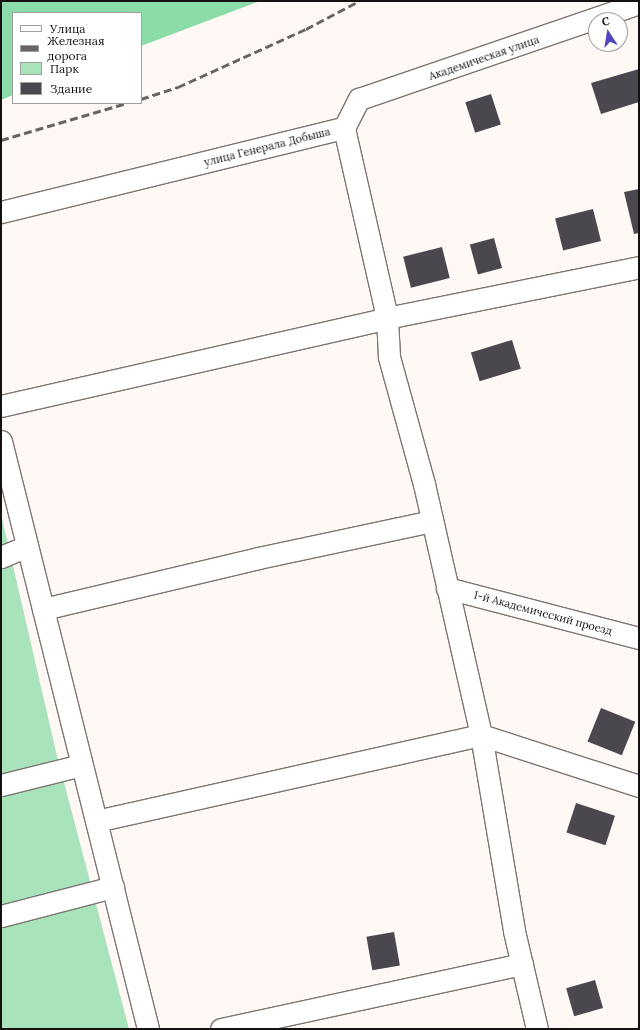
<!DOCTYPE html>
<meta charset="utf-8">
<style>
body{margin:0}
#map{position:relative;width:640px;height:1030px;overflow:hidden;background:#fff8f5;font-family:Lora,serif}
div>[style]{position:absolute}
.green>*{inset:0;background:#a9e3bc}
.forest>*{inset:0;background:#8cdca9}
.building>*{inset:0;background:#4a484e;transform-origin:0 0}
.roads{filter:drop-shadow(1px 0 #7c7572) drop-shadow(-1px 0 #7c7572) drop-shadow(0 1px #7c7572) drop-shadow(0 -1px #7c7572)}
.minor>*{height:21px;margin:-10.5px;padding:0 10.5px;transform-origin:10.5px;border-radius:10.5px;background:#fff}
.rail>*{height:3px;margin-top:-1.5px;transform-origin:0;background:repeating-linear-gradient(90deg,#696462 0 8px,transparent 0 12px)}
span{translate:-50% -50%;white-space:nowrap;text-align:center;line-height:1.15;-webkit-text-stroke:4px #fff;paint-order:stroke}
.street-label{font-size:11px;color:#141110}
.frame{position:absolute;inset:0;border:2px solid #141110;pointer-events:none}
.legend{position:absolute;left:12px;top:12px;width:130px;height:92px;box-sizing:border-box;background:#fff;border:1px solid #a1a09f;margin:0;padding:5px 7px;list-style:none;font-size:12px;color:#141110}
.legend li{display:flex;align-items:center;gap:8px;height:20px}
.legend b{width:20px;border:1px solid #a1a09f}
.north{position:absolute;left:588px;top:12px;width:40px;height:40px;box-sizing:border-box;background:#fff;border:1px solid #a1a09f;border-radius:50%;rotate:348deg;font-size:11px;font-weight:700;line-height:16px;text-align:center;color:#141110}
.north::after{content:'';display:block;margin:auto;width:14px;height:18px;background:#4f44bb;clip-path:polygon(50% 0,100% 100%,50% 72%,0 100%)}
</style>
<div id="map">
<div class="green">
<i style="clip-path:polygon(1px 514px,57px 756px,129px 1029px,1px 1029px)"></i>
</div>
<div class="forest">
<i style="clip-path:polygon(1px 1px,260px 1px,141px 46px,141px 13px,13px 13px,13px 95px,1px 100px)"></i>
</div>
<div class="building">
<i style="clip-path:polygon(639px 69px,639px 102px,601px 114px,591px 83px)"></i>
<i style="left:491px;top:94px;width:32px;height:27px;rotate:72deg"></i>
<i style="clip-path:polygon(639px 189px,639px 233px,634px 234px,624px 192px)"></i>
<i style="left:593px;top:209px;width:33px;height:39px;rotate:76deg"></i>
<i style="left:494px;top:238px;width:31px;height:25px;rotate:75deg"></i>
<i style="left:442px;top:247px;width:32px;height:40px;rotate:76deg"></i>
<i style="left:512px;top:340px;width:30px;height:43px;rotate:73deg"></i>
<i style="left:601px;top:708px;width:37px;height:36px;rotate:22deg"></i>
<i style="left:576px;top:803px;width:41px;height:31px;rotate:18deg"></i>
<i style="left:394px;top:932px;width:34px;height:28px;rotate:80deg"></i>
<i style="left:595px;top:980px;width:29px;height:30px;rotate:74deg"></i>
</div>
<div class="roads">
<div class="minor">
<i style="left:344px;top:128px;width:33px;rotate:-63deg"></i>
<i style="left:359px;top:99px;width:296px;rotate:-18.9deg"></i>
<i style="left:1px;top:212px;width:353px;rotate:-13.8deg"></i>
<i style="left:344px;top:128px;width:195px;rotate:77.2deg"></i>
<i style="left:387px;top:318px;width:39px;rotate:87deg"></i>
<i style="left:389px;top:357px;width:132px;rotate:74.6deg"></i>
<i style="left:424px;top:484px;width:257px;rotate:77.2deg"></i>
<i style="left:481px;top:735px;width:199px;rotate:80.4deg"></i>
<i style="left:514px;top:931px;width:101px;rotate:76.8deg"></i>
<i style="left:1px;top:406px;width:396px;rotate:-12.8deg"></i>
<i style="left:387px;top:318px;width:257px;rotate:-11.4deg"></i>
<i style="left:1px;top:441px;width:606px;rotate:75.96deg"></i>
<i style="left:1px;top:557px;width:28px;rotate:-23deg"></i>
<i style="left:447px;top:588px;width:198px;rotate:14.6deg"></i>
<i style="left:43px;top:609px;width:221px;rotate:-13.3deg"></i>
<i style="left:258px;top:558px;width:178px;rotate:-12deg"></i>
<i style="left:1px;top:785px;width:83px;rotate:-13.9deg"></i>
<i style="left:96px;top:821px;width:394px;rotate:-12.6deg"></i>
<i style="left:481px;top:735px;width:166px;rotate:17.9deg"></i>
<i style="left:1px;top:916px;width:116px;rotate:-14.5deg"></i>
<i style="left:221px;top:1029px;width:308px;rotate:-12.2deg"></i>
</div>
</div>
<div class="rail">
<i style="left:141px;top:99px;width:39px;rotate:-18deg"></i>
<i style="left:178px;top:87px;width:141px;rotate:-24.4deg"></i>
<i style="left:306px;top:29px;width:60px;rotate:-27.8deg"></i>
<i style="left:1px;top:140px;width:131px;rotate:-16.4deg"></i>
</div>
<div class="street-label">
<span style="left:484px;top:58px;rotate:-19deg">Академическая улица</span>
<span style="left:267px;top:147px;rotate:-14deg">улица Генерала Добыша</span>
<span style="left:543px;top:613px;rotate:15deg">1-й Академический проезд</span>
</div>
<div class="frame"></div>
<ul class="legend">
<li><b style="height:5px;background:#fff"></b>Улица</li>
<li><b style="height:5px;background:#696462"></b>Железная дорога</li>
<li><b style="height:11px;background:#a9e3bc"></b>Парк</li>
<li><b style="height:11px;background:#4a484e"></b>Здание</li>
</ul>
<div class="north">С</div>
</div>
